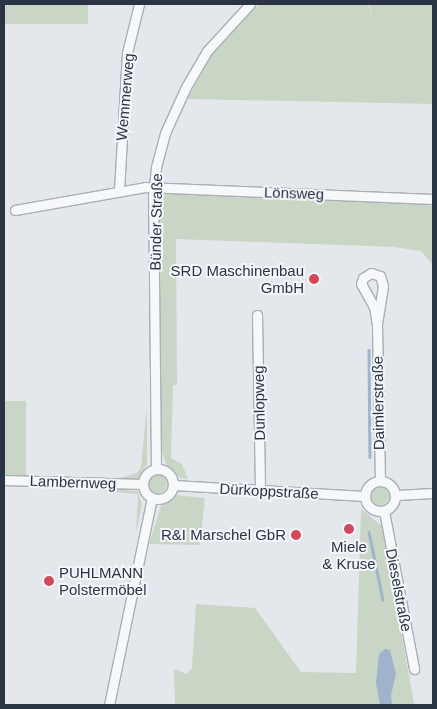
<!DOCTYPE html>
<meta charset="utf-8">
<style>
body{margin:0}
#map{position:relative;width:437px;height:709px;overflow:hidden;background:#e4e7ec;font-family:Helvetica,sans-serif}
div>[style]{position:absolute}
.green>*{inset:0;background:#c9d6c5;transform-origin:0 0}
.round{border-radius:50%}
.water>*{inset:0;background:#9fb4cc}
.stream>*{height:2.5px;margin:-1.25px;padding:0 1.25px;transform-origin:1.25px;border-radius:1.25px;background:#9fb4cc}
.roads{filter:drop-shadow(1px 0 #a9aeb7) drop-shadow(-1px 0 #a9aeb7) drop-shadow(0 1px #a9aeb7) drop-shadow(0 -1px #a9aeb7)}
.minor>*{height:9px;margin:-4.5px;padding:0 4.5px;transform-origin:4.5px;border-radius:4.5px;background:#f7f8fa}
.minor>.ring{margin:-4.5px;padding:0;box-sizing:content-box;background:none;border:9px solid #f7f8fa;border-radius:50%}
.dots>*{width:14px;height:14px;translate:-50% -50%;box-sizing:border-box;border:2px solid #f4f6f9;border-radius:50%}
span{translate:-50% -50%;white-space:nowrap;text-align:center;line-height:1.15;-webkit-text-stroke:4px #f4f6f9;paint-order:stroke}
.street-label{font-size:15px;color:#2b3445}
.poi-label{font-size:15px;color:#2b3445}
.right{translate:-100% -50%;text-align:right}
.left{translate:0 -50%;text-align:left}
.frame{position:absolute;inset:0;border:5px solid #2b3445;pointer-events:none}
</style>
<div id="map">
<div class="green">
<i style="left:4px;top:4px;width:84px;height:20px"></i>
<i style="clip-path:polygon(259px 4px,368px 4px,373px 18px,369px 4px,433px 4px,433px 104px,187px 99px,212px 55px)"></i>
<i style="clip-path:polygon(160px 192px,433px 203px,433px 265px,421px 251px,394px 247px,176px 239px,177px 385px,173px 385px,171px 458px,182px 464px,188px 479px,180px 478px,166px 464px,162px 452px,157px 206px,157px 194px)"></i>
<i style="left:5px;top:401px;width:21px;height:75px"></i>
<i style="clip-path:polygon(147px 405px,147px 464px,137px 479px,113px 480px,137px 473px,141px 467px)"></i>
<i class="round" style="left:149px;top:475px;width:18px;height:18px"></i>
<i class="round" style="left:371px;top:487px;width:18px;height:18px"></i>
<i style="clip-path:polygon(102px 488px,138px 491px,142px 505px,136px 533px,138px 494px,102px 491px)"></i>
<i style="clip-path:polygon(174px 495px,205px 498px,200px 545px,149px 544px,161px 506px)"></i>
<i style="clip-path:polygon(361px 509px,382px 526px,414px 704px,433px 705px,175px 705px,174px 669px,187px 674px,192px 668px,196px 604px,255px 608px,301px 672px,356px 673px)"></i>
</div>
<div class="water">
<i style="clip-path:polygon(385px 649px,390px 650px,396px 674px,391px 695px,392px 705px,380px 705px,376px 683px,379px 654px)"></i>
</div>
<div class="stream">
<i style="left:369px;top:350px;width:107px;rotate:89.5deg"></i>
<i style="left:369px;top:532px;width:69px;rotate:78.4deg"></i>
</div>
<div class="roads">
<div class="minor">
<i style="left:119px;top:191px;width:138px;rotate:-86.7deg"></i>
<i style="left:127px;top:53px;width:50px;rotate:-76.2deg"></i>
<i style="left:15px;top:210px;width:132px;rotate:-10deg"></i>
<i style="left:145px;top:187px;width:288px;rotate:2.4deg"></i>
<i style="left:257px;top:315px;width:176px;rotate:89deg"></i>
<i style="left:377px;top:325px;width:18px;rotate:-99deg"></i>
<i style="left:374px;top:307px;width:26px;rotate:-119deg"></i>
<i style="left:361px;top:284px;width:6px;rotate:-72deg"></i>
<i style="left:363px;top:278px;width:9px;rotate:-32deg"></i>
<i style="left:371px;top:273px;width:9px;rotate:18deg"></i>
<i style="left:380px;top:276px;width:10px;rotate:73deg"></i>
<i style="left:383px;top:286px;width:39px;rotate:99deg"></i>
<i style="left:377px;top:325px;width:156px;rotate:88.9deg"></i>
<i class="ring" style="left:143px;top:469px;width:21px;height:21px"></i>
<i style="left:156px;top:469px;width:273px;rotate:-90.6deg"></i>
<i style="left:153px;top:196px;width:29px;rotate:-84deg"></i>
<i style="left:156px;top:167px;width:35px;rotate:-75deg"></i>
<i style="left:165px;top:133px;width:51px;rotate:-65.5deg"></i>
<i style="left:186px;top:87px;width:42px;rotate:-59.7deg"></i>
<i style="left:207px;top:51px;width:64px;rotate:-47.5deg"></i>
<i style="left:4px;top:480px;width:139px;rotate:1.6deg"></i>
<i class="ring" style="left:365px;top:481px;width:21px;height:21px"></i>
<i style="left:173px;top:485px;width:192px;rotate:3.3deg"></i>
<i style="left:396px;top:495px;width:37px;rotate:-3deg"></i>
<i style="left:384px;top:511px;width:161px;rotate:79.2deg"></i>
<i style="left:109px;top:705px;width:211px;rotate:-78.3deg"></i>
</div>
</div>
<div class="dots">
<i style="left:314px;top:279px;background:#d1495b"></i>
<i style="left:349px;top:529px;background:#d1495b"></i>
<i style="left:296px;top:535px;background:#d1495b"></i>
<i style="left:49px;top:581px;background:#d1495b"></i>
</div>
<div class="street-label">
<span style="left:125px;top:97px;rotate:-85deg">Wemmerweg</span>
<span style="left:294px;top:193px;rotate:2deg">Lönsweg</span>
<span style="left:156px;top:222px;rotate:-89deg">Bünder Straße</span>
<span style="left:259px;top:403px;rotate:-91deg">Dunlopweg</span>
<span style="left:378px;top:403px;rotate:-91deg">Daimlerstraße</span>
<span style="left:73px;top:482px;rotate:2deg">Lambernweg</span>
<span style="left:269px;top:491px;rotate:3deg">Dürkoppstraße</span>
<span style="left:399px;top:590px;rotate:79deg">Dieselstraße</span>
</div>
<div class="poi-label">
<span class="right" style="left:304px;top:279px">SRD Maschinenbau<br>GmbH</span>
<span class="right" style="left:286px;top:535px">R&amp;I Marschel GbR</span>
<span style="left:349px;top:555px">Miele<br>&amp; Kruse</span>
<span class="left" style="left:59px;top:581px">PUHLMANN<br>Polstermöbel</span>
</div>
<div class="frame"></div>
</div>
